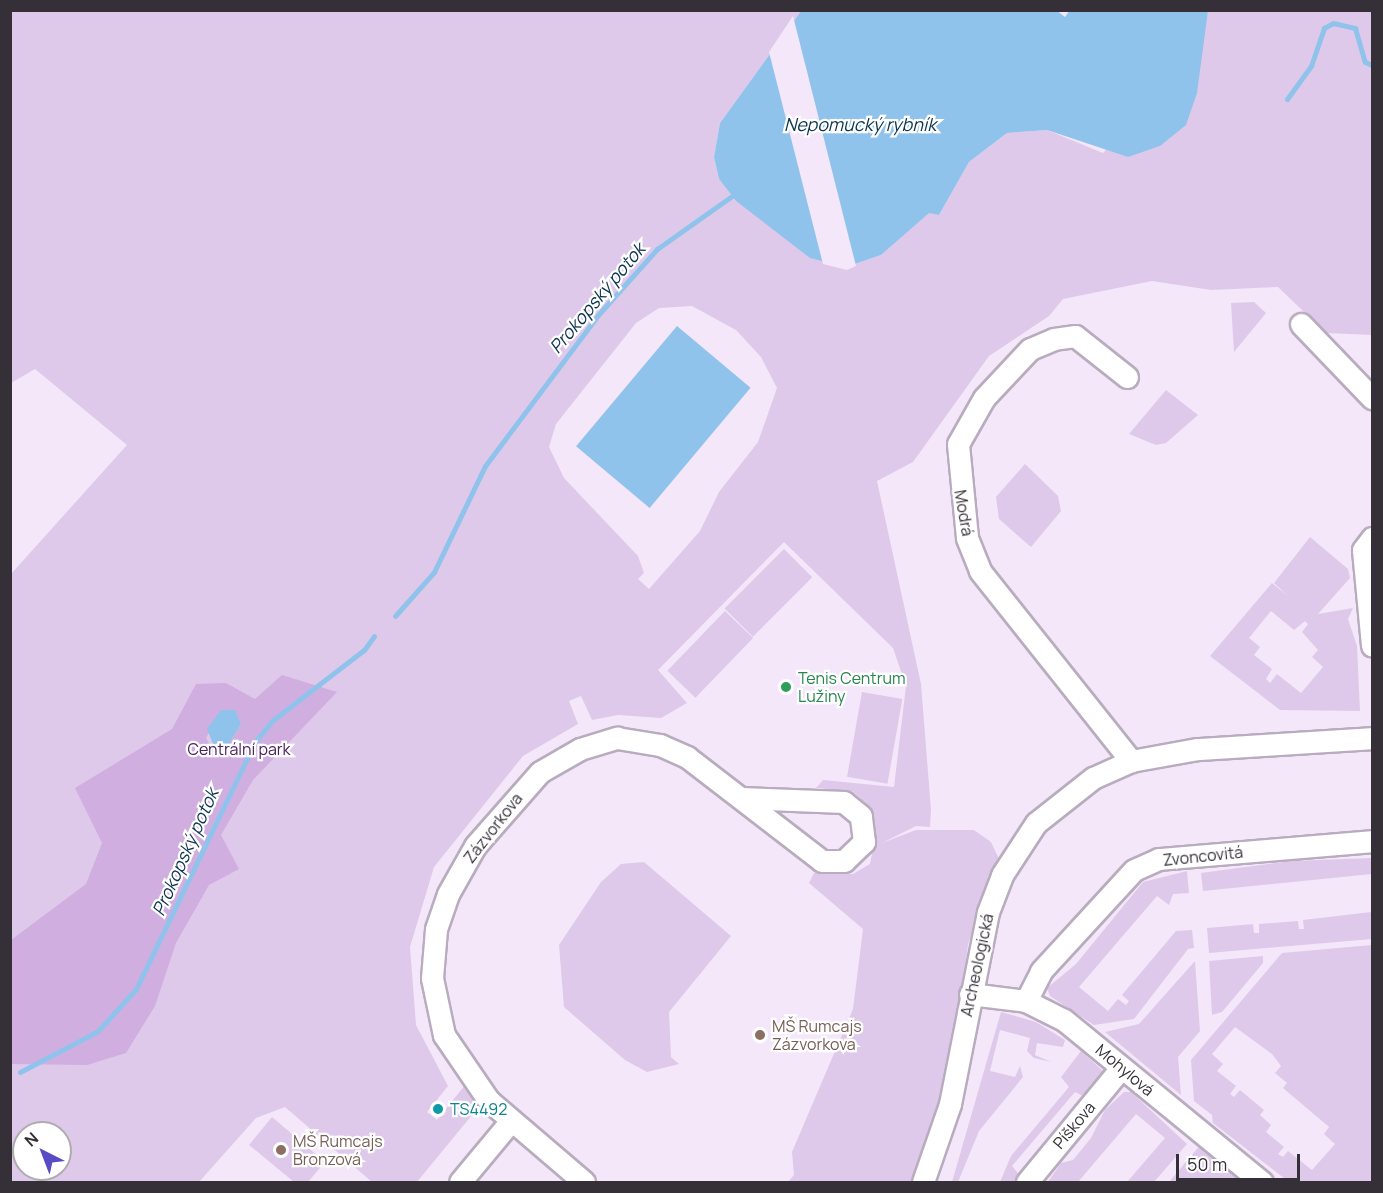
<!DOCTYPE html>
<meta charset="utf-8">
<style>
body{margin:0}
#map{position:relative;width:1383px;height:1193px;overflow:hidden;background:#f3e7f9;font-family:Manrope,sans-serif}
div>[style]{position:absolute}
.green>*{inset:0;background:#dfc9ea;transform-origin:0 0}
.forest>*{inset:0;background:#d0aee0}
.water>*{inset:0;background:#90c3eb;transform-origin:0 0}
.pier>*{inset:0;background:#f3e7f9}
.stream>*{height:5px;margin:-2.5px;padding:0 2.5px;transform-origin:2.5px;border-radius:2.5px;background:#90c3eb}
.roads{filter:drop-shadow(2px 0 #b8acbe) drop-shadow(-2px 0 #b8acbe) drop-shadow(0 2px #b8acbe) drop-shadow(0 -2px #b8acbe)}
.minor>*{height:21px;margin:-10.5px;padding:0 10.5px;transform-origin:10.5px;border-radius:10.5px;background:#fff}
.dots>*{width:16px;height:16px;translate:-50% -50%;box-sizing:border-box;border:3px solid #fff;border-radius:50%}
span{translate:-50% -50%;white-space:nowrap;text-align:center;line-height:1.15;-webkit-text-stroke:4.5px #fff;paint-order:stroke}
.street-label{font-size:16px;color:#353037}
.leisure-label{font-size:16px;color:#27864d}
.left{translate:0 -50%;text-align:left}
.park-label{font-size:16px;color:#4a205b}
.education-label{font-size:16px;color:#785e54}
.culture-label{font-size:16px;color:#0d838f}
.water-label{font-size:18px;color:#0b344e;font-style:italic}
.frame{position:absolute;inset:0;border:12px solid #353037;pointer-events:none}
.north{position:absolute;left:12px;top:1121px;width:60px;height:60px;box-sizing:border-box;background:#fff;border:2px solid #aeacaf;border-radius:50%;rotate:318deg;font-size:16px;font-weight:700;line-height:24px;text-align:center;color:#353037}
.north::after{content:'';display:block;margin:auto;width:21px;height:27px;background:#594bc3;clip-path:polygon(50% 0,100% 100%,50% 72%,0 100%)}
.scale{position:absolute;left:1176px;top:1154px;width:124px;height:27px;box-sizing:border-box;border:3px solid #353037;border-top:0;padding-left:8px;font-size:18px;line-height:21px;white-space:nowrap;color:#353037;-webkit-text-stroke:4px #fff;paint-order:stroke}
</style>
<div id="map">
<div class="green">
<i style="clip-path:polygon(evenodd,10px 11px,801px 11px,720px 123px,714px 157px,719px 179px,736px 201px,846px 267px,881px 255px,929px 212px,939px 215px,969px 162px,1007px 133px,1047px 130px,1103px 153px,1203px 40px,1208px 11px,1372px 11px,1372px 335px,1326px 333px,1278px 287px,1211px 290px,1152px 281px,1063px 299px,1049px 316px,989px 356px,913px 462px,877px 481px,921px 684px,931px 810px,930px 827px,916px 826px,882px 843px,916px 830px,974px 830px,991px 842px,999px 859px,968px 944px,950px 1104px,923px 1182px,788px 1182px,794px 1175px,792px 1152px,853px 1009px,863px 929px,809px 883px,814px 873px,853px 874px,870px 864px,876px 833px,867px 804px,852px 791px,816px 788px,823px 780px,894px 787px,906px 686px,893px 648px,784px 542px,658px 670px,687px 703px,661px 718px,618px 715px,592px 720px,581px 696px,569px 701px,578px 724px,523px 756px,434px 867px,410px 947px,416px 1025px,448px 1086px,427px 1112px,437px 1120px,465px 1085px,481px 1104px,417px 1182px,372px 1182px,285px 1107px,256px 1118px,199px 1182px,11px 1182px,11px 574px,127px 445px,35px 369px,11px 383px,10px 11px,692px 306px,736px 330px,761px 357px,777px 388px,758px 442px,719px 492px,700px 531px,649px 589px,638px 579px,644px 573px,638px 556px,564px 478px,549px 447px,556px 424px,636px 323px,659px 308px,692px 306px,10px 11px,24px 1133px,60px 1133px,60px 1169px,24px 1169px,24px 1133px)"></i>
<i style="clip-path:polygon(1254px 302px,1266px 313px,1234px 352px,1231px 303px)"></i>
<i style="clip-path:polygon(1166px 390px,1198px 415px,1166px 443px,1156px 445px,1129px 434px)"></i>
<i style="clip-path:polygon(1025px 464px,1058px 496px,1061px 511px,1031px 547px,999px 519px,996px 497px)"></i>
<i style="clip-path:polygon(evenodd,1310px 537px,1348px 569px,1350px 578px,1318px 614px,1353px 608px,1348px 619px,1357px 646px,1360px 711px,1280px 710px,1210px 656px,1272px 583px,1289px 597px,1274px 583px,1310px 537px,1271px 611px,1294px 630px,1305px 621px,1308px 624px,1302px 632px,1318px 650px,1312px 657px,1323px 667px,1301px 693px,1277px 674px,1270px 683px,1266px 679px,1272px 669px,1254px 655px,1260px 647px,1249px 638px,1271px 611px)"></i>
<i style="left:784px;top:549px;width:40px;height:84px;rotate:45deg"></i>
<i style="left:725px;top:611px;width:39px;height:83px;rotate:44deg"></i>
<i style="left:862px;top:692px;width:41px;height:86px;rotate:10deg"></i>
<i style="clip-path:polygon(1372px 858px,1372px 874px,1203px 891px,1201px 873px,1291px 861px)"></i>
<i style="clip-path:polygon(644px 862px,731px 936px,669px 1012px,671px 1057px,679px 1064px,647px 1072px,625px 1060px,564px 1007px,559px 945px,601px 882px,621px 864px)"></i>
<i style="clip-path:polygon(1187px 871px,1189px 893px,1173px 894px,1169px 905px,1157px 896px,1079px 987px,1108px 1011px,1118px 999px,1126px 1005px,1129px 1001px,1122px 995px,1176px 931px,1192px 930px,1194px 948px,1188px 949px,1134px 1019px,1094px 1025px,1050px 996px,1047px 988px,1076px 964px,1143px 882px)"></i>
<i style="clip-path:polygon(1371px 912px,1372px 939px,1209px 953px,1207px 928px,1253px 924px,1254px 933px,1259px 933px,1259px 924px,1298px 921px,1299px 929px,1304px 929px,1303px 920px)"></i>
<i style="clip-path:polygon(evenodd,1372px 945px,1372px 1182px,1289px 1182px,1213px 1123px,1212px 1115px,1194px 1101px,1191px 1060px,1282px 953px,1372px 945px,1235px 1027px,1272px 1054px,1281px 1066px,1275px 1073px,1287px 1083px,1283px 1088px,1329px 1127px,1324px 1134px,1335px 1144px,1312px 1170px,1288px 1151px,1283px 1157px,1278px 1154px,1284px 1147px,1266px 1132px,1271px 1125px,1260px 1115px,1264px 1110px,1240px 1090px,1234px 1097px,1230px 1094px,1236px 1086px,1217px 1071px,1223px 1064px,1212px 1054px,1235px 1027px)"></i>
<i style="clip-path:polygon(1263px 956px,1263px 963px,1222px 1012px,1212px 1015px,1209px 961px)"></i>
<i style="clip-path:polygon(1195px 961px,1200px 1031px,1178px 1057px,1181px 1095px,1105px 1032px,1139px 1024px)"></i>
<i style="clip-path:polygon(1001px 1012px,1036px 1022px,1065px 1040px,1063px 1047px,1037px 1043px,1035px 1055px,1051px 1062px,1034px 1058px,1027px 1051px,1030px 1038px,1000px 1030px,990px 1071px,1015px 1077px,1020px 1066px,1023px 1077px,979px 1131px,958px 1182px,952px 1182px)"></i>
<i style="clip-path:polygon(1081px 1051px,1103px 1071px,1099px 1084px,1087px 1098px,1075px 1092px,1012px 1166px,1021px 1177px,1017px 1182px,1000px 1182px,1011px 1156px,1069px 1087px,1061px 1077px)"></i>
<i style="clip-path:polygon(1124px 1092px,1131px 1092px,1187px 1144px,1154px 1182px,1127px 1182px,1165px 1138px,1136px 1114px,1078px 1182px,1048px 1182px,1061px 1163px,1073px 1160px,1091px 1138px,1105px 1110px)"></i>
<i style="clip-path:polygon(272px 1117px,325px 1162px,308px 1182px,294px 1182px,249px 1145px)"></i>
<i style="clip-path:polygon(1202px 1143px,1250px 1182px,1169px 1182px)"></i>
</div>
<div class="forest">
<i style="clip-path:polygon(evenodd,282px 675px,337px 692px,253px 780px,221px 835px,239px 869px,209px 885px,176px 943px,155px 1006px,126px 1053px,87px 1065px,11px 1064px,11px 940px,86px 884px,102px 843px,75px 788px,172px 729px,196px 684px,226px 683px,255px 699px,282px 675px,221px 710px,241px 724px,227px 747px,210px 745px,206px 738px,221px 710px)"></i>
</div>
<div class="water">
<i style="clip-path:polygon(1056px 10px,1065px 17px,1070px 10px,1208px 11px,1197px 93px,1186px 125px,1160px 146px,1128px 157px,1047px 130px,1007px 133px,969px 162px,939px 215px,929px 213px,881px 255px,846px 267px,810px 258px,736px 201px,719px 179px,714px 157px,720px 123px,801px 11px)"></i>
<i style="left:677px;top:326px;width:96px;height:157px;rotate:40deg"></i>
<i style="clip-path:polygon(221px 710px,235px 710px,241px 724px,227px 747px,215px 749px,207px 729px)"></i>
</div>
<div class="pier">
<i style="clip-path:polygon(793px 16px,856px 266px,847px 270px,823px 264px,769px 52px)"></i>
</div>
<div class="stream">
<i style="left:1287px;top:99px;width:41px;rotate:-54deg"></i>
<i style="left:1311px;top:66px;width:40px;rotate:-71.1deg"></i>
<i style="left:1324px;top:28px;width:10px;rotate:-29deg"></i>
<i style="left:1333px;top:23px;width:23px;rotate:13deg"></i>
<i style="left:1355px;top:28px;width:35px;rotate:74deg"></i>
<i style="left:1365px;top:62px;width:8px;rotate:23deg"></i>
<i style="left:395px;top:616px;width:59px;rotate:-48.4deg"></i>
<i style="left:434px;top:572px;width:118px;rotate:-64.3deg"></i>
<i style="left:485px;top:466px;width:189px;rotate:-53.2deg"></i>
<i style="left:598px;top:315px;width:89px;rotate:-48.2deg"></i>
<i style="left:657px;top:249px;width:97px;rotate:-35.3deg"></i>
<i style="left:20px;top:1072px;width:88px;rotate:-27.7deg"></i>
<i style="left:98px;top:1031px;width:57px;rotate:-47.9deg"></i>
<i style="left:136px;top:989px;width:274px;rotate:-64.3deg"></i>
<i style="left:255px;top:742px;width:28px;rotate:-51deg"></i>
<i style="left:273px;top:720px;width:115px;rotate:-37.6deg"></i>
<i style="left:364px;top:650px;width:17px;rotate:-54deg"></i>
</div>
<div class="roads">
<div class="minor">
<i style="left:1301px;top:324px;width:103px;rotate:46.2deg"></i>
<i style="left:1127px;top:377px;width:66px;rotate:-141.7deg"></i>
<i style="left:1075px;top:336px;width:21px;rotate:172deg"></i>
<i style="left:1054px;top:339px;width:26px;rotate:157deg"></i>
<i style="left:1030px;top:349px;width:67px;rotate:133.2deg"></i>
<i style="left:984px;top:398px;width:53px;rotate:119.5deg"></i>
<i style="left:958px;top:444px;width:94px;rotate:84.5deg"></i>
<i style="left:967px;top:538px;width:35px;rotate:68deg"></i>
<i style="left:980px;top:571px;width:243px;rotate:51.5deg"></i>
<i style="left:1372px;top:538px;width:15px;rotate:127deg"></i>
<i style="left:1363px;top:550px;width:96px;rotate:84.6deg"></i>
<i style="left:970px;top:994px;width:56px;rotate:7.1deg"></i>
<i style="left:1026px;top:1001px;width:42px;rotate:26.6deg"></i>
<i style="left:1064px;top:1020px;width:256px;rotate:39.3deg"></i>
<i style="left:1026px;top:1001px;width:34px;rotate:-63deg"></i>
<i style="left:1041px;top:971px;width:137px;rotate:-47.4deg"></i>
<i style="left:1134px;top:870px;width:27px;rotate:-24deg"></i>
<i style="left:1159px;top:859px;width:214px;rotate:-4.8deg"></i>
<i style="left:460px;top:1182px;width:78px;rotate:-50.2deg"></i>
<i style="left:584px;top:1182px;width:125px;rotate:-139.5deg"></i>
<i style="left:489px;top:1101px;width:80px;rotate:-124.3deg"></i>
<i style="left:444px;top:1035px;width:58px;rotate:-101.9deg"></i>
<i style="left:432px;top:978px;width:49px;rotate:-85.3deg"></i>
<i style="left:436px;top:929px;width:37px;rotate:-71deg"></i>
<i style="left:448px;top:894px;width:55px;rotate:-60.6deg"></i>
<i style="left:475px;top:846px;width:98px;rotate:-48.7deg"></i>
<i style="left:540px;top:772px;width:46px;rotate:-29.9deg"></i>
<i style="left:580px;top:749px;width:39px;rotate:-17deg"></i>
<i style="left:617px;top:738px;width:44px;rotate:9.2deg"></i>
<i style="left:660px;top:745px;width:30px;rotate:24deg"></i>
<i style="left:687px;top:757px;width:170px;rotate:37.6deg"></i>
<i style="left:822px;top:861px;width:22px"></i>
<i style="left:844px;top:861px;width:28px;rotate:-44deg"></i>
<i style="left:864px;top:842px;width:26px;rotate:-97deg"></i>
<i style="left:861px;top:816px;width:22px;rotate:-141deg"></i>
<i style="left:844px;top:802px;width:103px;rotate:-177.8deg"></i>
<i style="left:923px;top:1182px;width:83px;rotate:-70.9deg"></i>
<i style="left:950px;top:1104px;width:196px;rotate:-78.8deg"></i>
<i style="left:988px;top:912px;width:40px;rotate:-69deg"></i>
<i style="left:1002px;top:875px;width:62px;rotate:-56.8deg"></i>
<i style="left:1036px;top:823px;width:73px;rotate:-38.3deg"></i>
<i style="left:1093px;top:778px;width:42px;rotate:-24.1deg"></i>
<i style="left:1131px;top:761px;width:68px;rotate:-10.2deg"></i>
<i style="left:1198px;top:749px;width:174px;rotate:-3.6deg"></i>
<i style="left:1027px;top:1182px;width:148px;rotate:-50.5deg"></i>
</div>
</div>
<div class="dots">
<i style="left:786px;top:687px;background:#2e9e5b"></i>
<i style="left:760px;top:1035px;background:#8d6e63"></i>
<i style="left:438px;top:1109px;background:#0f9aa8"></i>
<i style="left:281px;top:1150px;background:#8d6e63"></i>
</div>
<div class="street-label">
<span style="left:964px;top:513px;rotate:80deg">Modrá</span>
<span style="left:493px;top:828px;rotate:-52deg">Zázvorkova</span>
<span style="left:1203px;top:856px;rotate:-6deg">Zvoncovitá</span>
<span style="left:977px;top:965px;rotate:-78deg">Archeologická</span>
<span style="left:1125px;top:1070px;rotate:40deg">Mohylová</span>
<span style="left:1074px;top:1125px;rotate:-50deg">Píškova</span>
</div>
<div class="leisure-label">
<span class="left" style="left:798px;top:687px">Tenis Centrum<br>Lužiny</span>
</div>
<div class="park-label">
<span style="left:239px;top:749px">Centrální park</span>
</div>
<div class="education-label">
<span class="left" style="left:772px;top:1035px">MŠ Rumcajs<br>Zázvorkova</span>
<span class="left" style="left:293px;top:1150px">MŠ Rumcajs<br>Bronzová</span>
</div>
<div class="culture-label">
<span class="left" style="left:450px;top:1109px">TS4492</span>
</div>
<div class="water-label">
<span style="left:860px;top:124px">Nepomucký rybník</span>
<span style="left:597px;top:298px;rotate:-50deg">Prokopský potok</span>
<span style="left:185px;top:852px;rotate:-66deg">Prokopský potok</span>
</div>
<div class="frame"></div>
<div class="north">N</div>
<div class="scale">50 m</div>
</div>
